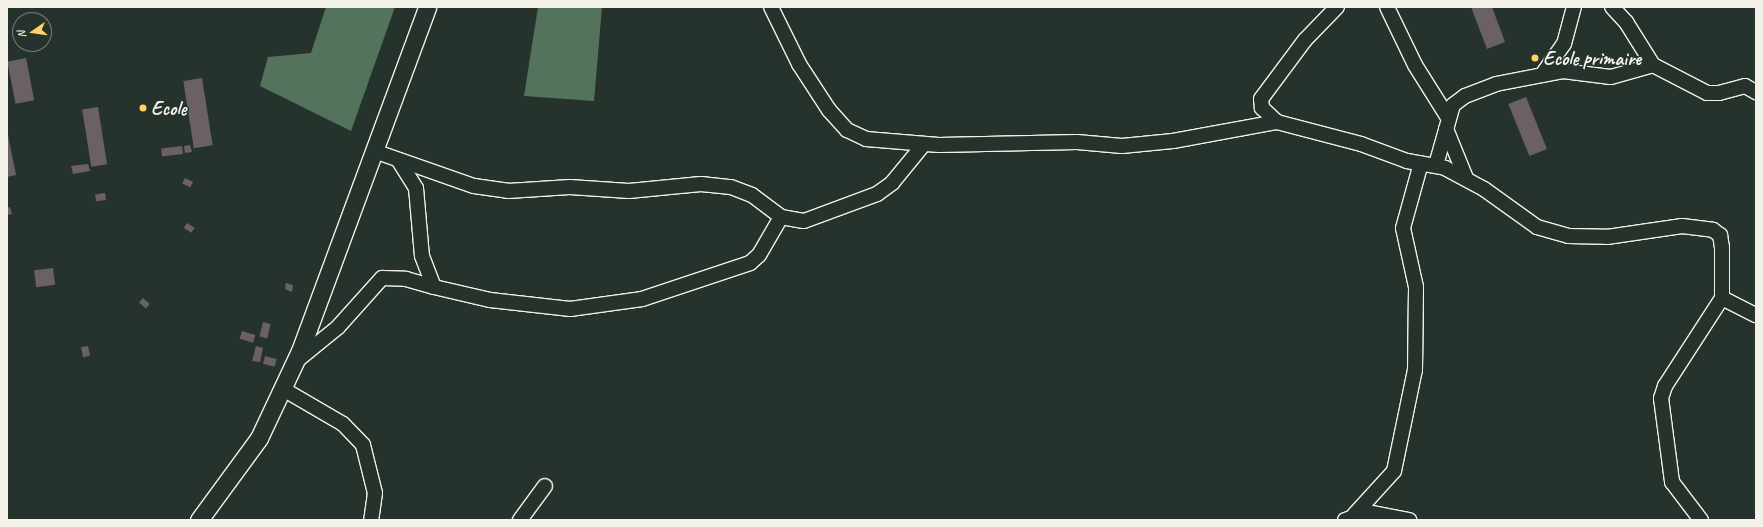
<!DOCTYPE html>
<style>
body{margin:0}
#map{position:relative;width:1763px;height:527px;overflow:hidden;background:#26332d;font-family:Caveat,sans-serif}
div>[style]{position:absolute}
.green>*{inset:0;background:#54735c}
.building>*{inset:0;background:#6a6066;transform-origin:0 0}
.roads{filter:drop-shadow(1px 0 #f4f1e8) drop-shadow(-1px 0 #f4f1e8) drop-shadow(0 1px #f4f1e8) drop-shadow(0 -1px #f4f1e8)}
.minor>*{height:14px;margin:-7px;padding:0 7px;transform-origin:7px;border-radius:7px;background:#26332d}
.tertiary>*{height:17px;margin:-8.5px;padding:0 8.5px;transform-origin:8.5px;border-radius:8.5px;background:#26332d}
.dots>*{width:11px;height:11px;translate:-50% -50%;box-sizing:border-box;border:2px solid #26332d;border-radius:50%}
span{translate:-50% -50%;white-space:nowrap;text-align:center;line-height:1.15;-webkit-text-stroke:3px #26332d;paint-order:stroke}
.poi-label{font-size:20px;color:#f4f1e8;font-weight:700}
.left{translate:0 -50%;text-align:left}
.frame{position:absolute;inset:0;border:8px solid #f4f1e8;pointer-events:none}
.north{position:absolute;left:12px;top:12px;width:40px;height:40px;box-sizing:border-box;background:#26332d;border:1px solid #787f78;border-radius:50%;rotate:257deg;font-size:11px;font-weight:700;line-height:16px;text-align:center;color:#f4f1e8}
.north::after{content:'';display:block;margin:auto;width:14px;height:18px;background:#ffd166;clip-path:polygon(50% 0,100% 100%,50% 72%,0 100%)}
</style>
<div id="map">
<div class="green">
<i style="clip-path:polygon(326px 7px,395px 7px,351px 131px,260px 86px,268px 57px,311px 53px)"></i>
<i style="clip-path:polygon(538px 7px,602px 7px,594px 101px,524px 96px)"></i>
</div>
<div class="building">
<i style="clip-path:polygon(1471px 7px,1492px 7px,1505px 42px,1487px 49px)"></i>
<i style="left:26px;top:58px;width:43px;height:19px;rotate:79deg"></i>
<i style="left:202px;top:78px;width:68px;height:19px;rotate:81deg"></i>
<i style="left:1526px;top:97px;width:56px;height:19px;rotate:68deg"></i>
<i style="left:98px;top:107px;width:58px;height:16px;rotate:81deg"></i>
<i style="clip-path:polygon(7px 130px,16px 175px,7px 177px)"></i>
<i style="clip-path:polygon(190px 145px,192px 152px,185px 153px,184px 146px)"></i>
<i style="left:182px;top:146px;width:8px;height:21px;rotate:83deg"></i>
<i style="clip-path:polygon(88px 164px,90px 171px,73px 174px,71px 166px)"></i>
<i style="left:185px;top:178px;width:9px;height:6px;rotate:27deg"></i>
<i style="left:105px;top:193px;width:7px;height:10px;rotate:82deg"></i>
<i style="clip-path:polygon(10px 207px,12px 214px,7px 215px,7px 208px)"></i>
<i style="left:187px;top:223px;width:9px;height:6px;rotate:32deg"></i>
<i style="left:53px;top:268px;width:17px;height:19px;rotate:83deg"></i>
<i style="clip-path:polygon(286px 283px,293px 285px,292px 292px,285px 289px)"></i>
<i style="left:143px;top:298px;width:9px;height:6px;rotate:41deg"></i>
<i style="left:263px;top:322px;width:8px;height:15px;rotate:14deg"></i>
<i style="left:242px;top:331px;width:14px;height:8px;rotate:17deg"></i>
<i style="left:88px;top:346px;width:10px;height:7px;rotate:79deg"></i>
<i style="clip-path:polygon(256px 346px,263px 348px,260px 362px,252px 361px)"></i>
<i style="left:265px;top:356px;width:12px;height:8px;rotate:14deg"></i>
</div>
<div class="roads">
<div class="minor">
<i style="left:771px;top:7px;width:64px;rotate:63.8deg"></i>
<i style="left:799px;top:64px;width:55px;rotate:56.9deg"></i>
<i style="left:829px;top:110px;width:27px;rotate:48deg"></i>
<i style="left:847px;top:130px;width:21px;rotate:25deg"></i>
<i style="left:866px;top:139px;width:73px;rotate:4.7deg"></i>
<i style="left:939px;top:145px;width:138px;rotate:-1.2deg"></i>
<i style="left:1077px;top:142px;width:45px;rotate:5.1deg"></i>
<i style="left:1122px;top:146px;width:51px;rotate:-5.6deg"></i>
<i style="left:1173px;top:141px;width:106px;rotate:-10.4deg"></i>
<i style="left:1277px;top:122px;width:87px;rotate:14.7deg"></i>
<i style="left:1361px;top:144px;width:49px;rotate:20.3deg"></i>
<i style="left:1407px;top:161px;width:39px;rotate:10deg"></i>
<i style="left:1445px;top:168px;width:44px;rotate:28.3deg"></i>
<i style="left:1484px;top:189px;width:65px;rotate:35.6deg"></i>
<i style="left:1537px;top:227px;width:32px;rotate:16deg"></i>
<i style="left:1568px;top:236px;width:39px;rotate:1deg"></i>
<i style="left:1607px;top:237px;width:76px;rotate:-8.3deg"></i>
<i style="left:1682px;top:226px;width:31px;rotate:7deg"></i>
<i style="left:1713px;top:230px;width:9px;rotate:36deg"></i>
<i style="left:1720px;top:235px;width:12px;rotate:81deg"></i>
<i style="left:1722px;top:247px;width:51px;rotate:90deg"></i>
<i style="left:1722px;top:298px;width:105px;rotate:122.9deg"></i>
<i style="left:1665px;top:386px;width:13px;rotate:108deg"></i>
<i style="left:1661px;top:398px;width:85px;rotate:82.5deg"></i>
<i style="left:1672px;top:482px;width:48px;rotate:52.7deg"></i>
<i style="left:1387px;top:7px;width:64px;rotate:64.2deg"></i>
<i style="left:1415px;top:65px;width:60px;rotate:57.9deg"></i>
<i style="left:1612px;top:7px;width:21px;rotate:47deg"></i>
<i style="left:1626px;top:22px;width:51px;rotate:57.9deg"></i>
<i style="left:1542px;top:75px;width:38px;rotate:-55deg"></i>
<i style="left:1564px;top:44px;width:38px;rotate:-75deg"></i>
<i style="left:1277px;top:122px;width:21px;rotate:-137deg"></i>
<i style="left:1262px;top:108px;width:9px;rotate:-96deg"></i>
<i style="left:1261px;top:99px;width:74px;rotate:-53.3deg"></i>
<i style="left:1305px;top:40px;width:46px;rotate:-45.9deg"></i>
<i style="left:1446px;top:129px;width:53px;rotate:67.8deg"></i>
<i style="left:374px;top:151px;width:106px;rotate:19.3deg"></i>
<i style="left:474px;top:186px;width:34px;rotate:8deg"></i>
<i style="left:508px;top:191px;width:62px;rotate:-3.7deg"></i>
<i style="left:570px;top:187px;width:59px;rotate:3.9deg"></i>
<i style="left:629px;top:191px;width:72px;rotate:-5.6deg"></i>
<i style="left:701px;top:184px;width:30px;rotate:6deg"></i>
<i style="left:731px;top:187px;width:22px;rotate:21deg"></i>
<i style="left:752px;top:195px;width:36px;rotate:37deg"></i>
<i style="left:781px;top:217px;width:23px;rotate:10deg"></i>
<i style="left:804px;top:221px;width:78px;rotate:-20.3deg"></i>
<i style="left:877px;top:194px;width:19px;rotate:-36deg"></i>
<i style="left:892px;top:183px;width:50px;rotate:-50.6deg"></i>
<i style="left:399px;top:161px;width:32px;rotate:58deg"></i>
<i style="left:416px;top:188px;width:68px;rotate:85deg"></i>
<i style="left:422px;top:256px;width:33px;rotate:69deg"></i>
<i style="left:434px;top:287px;width:57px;rotate:13.1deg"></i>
<i style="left:490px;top:300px;width:81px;rotate:6.4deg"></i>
<i style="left:570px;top:309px;width:73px;rotate:-7.9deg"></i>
<i style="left:642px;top:299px;width:114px;rotate:-18.4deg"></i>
<i style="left:750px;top:263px;width:12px;rotate:-42deg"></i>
<i style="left:759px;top:255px;width:44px;rotate:-59.9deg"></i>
<i style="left:1436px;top:165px;width:62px;rotate:-74.2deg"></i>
<i style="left:1453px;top:105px;width:15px;rotate:-37deg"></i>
<i style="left:1465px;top:96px;width:33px;rotate:-21deg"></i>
<i style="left:1496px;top:84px;width:68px;rotate:-11deg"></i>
<i style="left:1563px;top:71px;width:48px;rotate:7.1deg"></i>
<i style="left:1611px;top:77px;width:44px;rotate:-15.9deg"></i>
<i style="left:1653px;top:65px;width:61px;rotate:27.4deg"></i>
<i style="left:1707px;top:93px;width:12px"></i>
<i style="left:1719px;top:93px;width:27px;rotate:-15deg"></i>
<i style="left:1745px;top:86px;width:13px;rotate:29deg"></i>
<i style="left:1722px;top:298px;width:38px;rotate:27deg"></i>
<i style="left:295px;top:362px;width:55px;rotate:-39.1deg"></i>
<i style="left:338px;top:327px;width:66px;rotate:-48.1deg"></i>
<i style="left:382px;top:278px;width:24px;rotate:2deg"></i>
<i style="left:406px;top:279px;width:29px;rotate:16deg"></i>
<i style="left:283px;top:389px;width:69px;rotate:30.3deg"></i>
<i style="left:343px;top:424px;width:29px;rotate:46deg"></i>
<i style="left:363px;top:445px;width:49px;rotate:76deg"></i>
<i style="left:375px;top:493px;width:27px;rotate:98deg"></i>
<i style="left:1354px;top:515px;width:59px;rotate:-47.7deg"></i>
<i style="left:1394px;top:471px;width:103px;rotate:-78.3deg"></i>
<i style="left:1415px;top:370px;width:83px;rotate:-89.3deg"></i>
<i style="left:1416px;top:287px;width:60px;rotate:-102.4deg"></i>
<i style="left:1403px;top:228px;width:67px;rotate:-74.5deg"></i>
<i style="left:520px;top:520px;width:42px;rotate:-53.7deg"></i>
<i style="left:1345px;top:520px;width:24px;rotate:-19deg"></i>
<i style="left:1368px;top:512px;width:42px;rotate:11deg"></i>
</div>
<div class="tertiary">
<i style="left:199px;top:520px;width:102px;rotate:-53.8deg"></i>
<i style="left:259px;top:438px;width:96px;rotate:-64.8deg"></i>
<i style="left:300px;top:351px;width:367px;rotate:-69.7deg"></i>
</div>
</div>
<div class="dots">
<i style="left:1535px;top:58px;background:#ffd166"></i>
<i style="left:143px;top:108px;background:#ffd166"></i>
</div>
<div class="poi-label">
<span class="left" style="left:1543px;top:58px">Ecole primaire</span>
<span class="left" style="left:151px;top:108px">Ecole</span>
</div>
<div class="frame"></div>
<div class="north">N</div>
</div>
